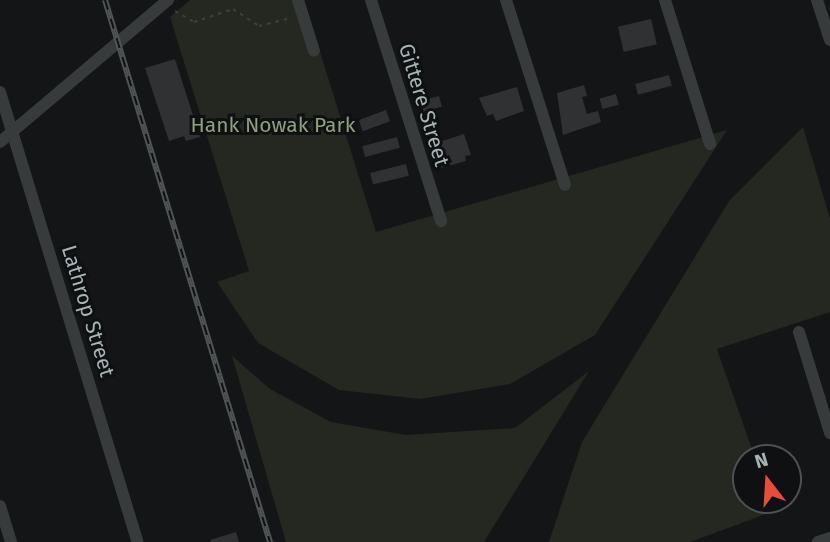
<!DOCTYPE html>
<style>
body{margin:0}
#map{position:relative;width:830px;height:542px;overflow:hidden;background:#141516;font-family:"Fira Sans",sans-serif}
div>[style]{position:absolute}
.green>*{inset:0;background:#242821}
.building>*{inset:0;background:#2f3132;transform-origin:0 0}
.path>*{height:2px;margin-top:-1px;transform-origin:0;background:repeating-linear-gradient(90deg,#3b4041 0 3.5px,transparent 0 8.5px)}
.minor>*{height:12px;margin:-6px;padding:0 6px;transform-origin:6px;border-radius:6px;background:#373b3c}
.rail>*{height:6px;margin-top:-3px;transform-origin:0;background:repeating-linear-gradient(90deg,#0f1011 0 10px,#4f5455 0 20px);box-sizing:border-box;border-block:2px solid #4f5455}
span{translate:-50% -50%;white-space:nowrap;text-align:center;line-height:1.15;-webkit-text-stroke:6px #0f1011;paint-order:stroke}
.street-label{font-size:21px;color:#a7b3b5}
.park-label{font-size:21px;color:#8f9f7f}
.north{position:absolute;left:732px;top:444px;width:70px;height:70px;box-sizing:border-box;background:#0f1011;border:2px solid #4c5153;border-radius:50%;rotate:343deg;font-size:19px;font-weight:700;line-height:28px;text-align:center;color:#a7b3b5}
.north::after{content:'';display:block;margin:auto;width:24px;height:32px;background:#e64e3c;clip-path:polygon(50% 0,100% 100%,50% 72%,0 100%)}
</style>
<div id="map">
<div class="green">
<i style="clip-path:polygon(190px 0,304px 0,376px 232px,727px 130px,595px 335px,510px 384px,420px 399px,339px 390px,258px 343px,217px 282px,249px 271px,170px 17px)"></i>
<i style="clip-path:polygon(803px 127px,830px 219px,830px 312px,717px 349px,755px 458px,746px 458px,746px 500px,770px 500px,774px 511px,690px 542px,549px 542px,582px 442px,729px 201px)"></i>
<i style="clip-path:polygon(232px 356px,270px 389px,331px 422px,406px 435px,515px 428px,589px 371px,484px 542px,286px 542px)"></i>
</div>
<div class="building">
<i style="left:651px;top:19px;width:26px;height:34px;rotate:77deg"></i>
<i style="clip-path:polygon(175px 59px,200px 137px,186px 141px,184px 136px,169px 141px,145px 68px)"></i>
<i style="left:669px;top:75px;width:11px;height:35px;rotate:75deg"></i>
<i style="clip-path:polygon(584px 85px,587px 96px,582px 97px,587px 114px,598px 111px,601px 122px,563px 135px,557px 93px)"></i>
<i style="clip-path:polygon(517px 87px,524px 111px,496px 121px,493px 114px,487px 116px,479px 98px)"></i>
<i style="left:616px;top:94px;width:11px;height:17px;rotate:75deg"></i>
<i style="left:439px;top:96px;width:11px;height:19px;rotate:75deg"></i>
<i style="left:386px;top:110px;width:12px;height:29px;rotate:70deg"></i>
<i style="clip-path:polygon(464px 134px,471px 155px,465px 156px,466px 161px,441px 168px,433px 144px)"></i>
<i style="left:397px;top:137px;width:11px;height:36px;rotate:75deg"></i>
<i style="left:406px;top:164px;width:12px;height:37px;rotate:76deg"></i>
<i style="clip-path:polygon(236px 532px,239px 542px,211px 542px,210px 540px)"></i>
</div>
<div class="path">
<i style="left:175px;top:11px;width:22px;rotate:30deg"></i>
<i style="left:194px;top:22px;width:41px;rotate:-18.4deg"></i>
<i style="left:233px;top:9px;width:31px;rotate:33deg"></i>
<i style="left:259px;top:26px;width:34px;rotate:-14deg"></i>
</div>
<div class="minor">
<i style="left:298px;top:0;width:53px;rotate:72.6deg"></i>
<i style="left:371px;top:0;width:232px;rotate:72.4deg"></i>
<i style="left:506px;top:0;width:194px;rotate:72.3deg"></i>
<i style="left:665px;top:0;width:151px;rotate:72.6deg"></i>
<i style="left:817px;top:0;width:42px;rotate:72deg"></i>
<i style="left:0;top:92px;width:471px;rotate:73deg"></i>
<i style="left:0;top:142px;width:220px;rotate:-40.2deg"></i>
<i style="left:799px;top:332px;width:106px;rotate:72.9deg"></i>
<i style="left:0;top:506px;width:38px;rotate:73deg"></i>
<i style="left:818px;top:542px;width:13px;rotate:-18deg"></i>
</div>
<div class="rail">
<i style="left:105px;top:0;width:567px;rotate:73.07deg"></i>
</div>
<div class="street-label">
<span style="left:424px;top:105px;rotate:73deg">Gittere Street</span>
<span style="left:88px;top:311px;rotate:73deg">Lathrop Street</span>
</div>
<div class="park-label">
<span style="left:273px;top:125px">Hank Nowak Park</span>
</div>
<div class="north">N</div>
</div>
